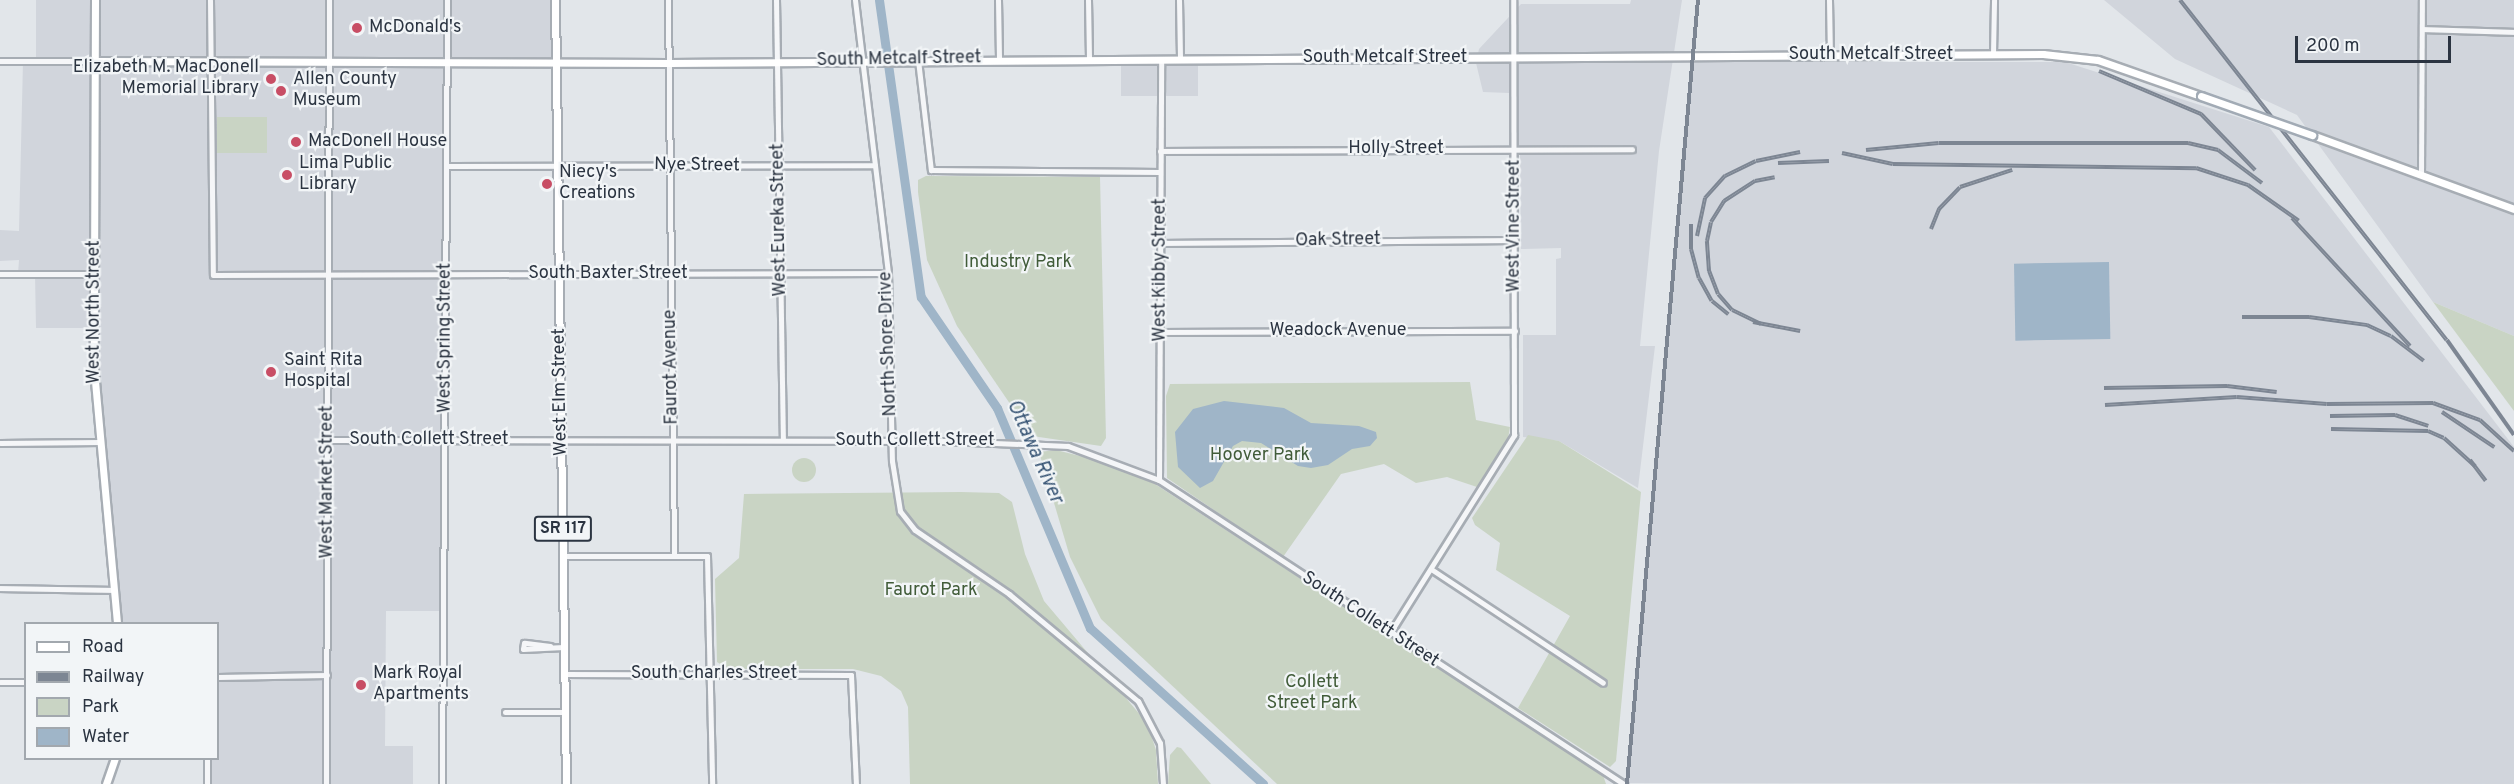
<!DOCTYPE html>
<style>
body{margin:0}
#map{position:relative;width:2514px;height:784px;overflow:hidden;background:#e2e6ea;font-family:Overpass,sans-serif}
div>[style]{position:absolute}
.built>*{inset:0;background:#d1d5dc;transform-origin:0 0}
.green>*{inset:0;background:#c9d4c4;transform-origin:0 0}
.round{border-radius:50%}
.water>*{inset:0;background:#9fb5c8;transform-origin:0 0}
.river>*{height:9px;margin:-4.5px;padding:0 4.5px;transform-origin:4.5px;border-radius:4.5px;background:#9fb5c8}
.roads{filter:drop-shadow(2px 0 #a7adb4) drop-shadow(-2px 0 #a7adb4) drop-shadow(0 2px #a7adb4) drop-shadow(0 -2px #a7adb4)}
.minor>*{height:5px;margin:-2.5px;padding:0 2.5px;transform-origin:2.5px;border-radius:2.5px;background:#f5f6f8}
.major>*{height:7px;margin:-3.5px;padding:0 3.5px;transform-origin:3.5px;border-radius:3.5px;background:#fff}
.rail>*{height:4px;margin-top:-2px;transform-origin:0;background:repeating-linear-gradient(90deg,#f2f5f7 0 4.5px,#7d8693 0 9px);box-sizing:border-box;border-block:2px solid #7d8693}
.bridges{filter:drop-shadow(2px 0 #a2abb5) drop-shadow(-2px 0 #a2abb5) drop-shadow(0 2px #a2abb5) drop-shadow(0 -2px #a2abb5)}
.major-bridge>*{height:7px;margin:-3.5px;padding:0 3.5px;transform-origin:3.5px;border-radius:3.5px;background:#fff}
.dots>*{width:16px;height:16px;translate:-50% -50%;box-sizing:border-box;border:3px solid #f2f5f7;border-radius:50%}
span{translate:-50% -50%;white-space:nowrap;text-align:center;line-height:1.15;-webkit-text-stroke:4.5px #f2f5f7;paint-order:stroke}
.shield-label span{padding:2px 4px;background:#f2f5f7;border:2px solid;border-radius:4px;-webkit-text-stroke-width:0}
.shield-label{font-size:16px;color:#2b3441;font-weight:700}
.poi-label{font-size:18px;color:#2b3441}
.left{translate:0 -50%;text-align:left}
.right{translate:-100% -50%;text-align:right}
.street-label{font-size:18px;color:#2b3441}
.park-label{font-size:18px;color:#415c39}
.water-label{font-size:20px;color:#375474;font-style:italic}
.legend{position:absolute;left:24px;top:622px;width:195px;height:138px;box-sizing:border-box;background:#f2f5f7;border:2px solid #a2a8ae;margin:0;padding:8px 10px;list-style:none;font-size:18px;color:#2b3441}
.legend li{display:flex;align-items:center;gap:12px;height:30px}
.legend b{width:30px;border:2px solid #a2a8ae}
.scale{position:absolute;left:2295px;top:36px;width:156px;height:27px;box-sizing:border-box;border:3px solid #2b3441;border-top:0;padding-left:8px;font-size:18px;line-height:21px;white-space:nowrap;color:#2b3441;-webkit-text-stroke:4px #f2f5f7;paint-order:stroke}
</style>
<div id="map">
<div class="built">
<i style="clip-path:polygon(36px 0,555px 0,556px 60px,447px 61px,444px 611px,386px 611px,385px 746px,413px 746px,413px 784px,207px 784px,207px 759px,218px 758px,218px 624px,117px 623px,94px 328px,36px 328px,35px 274px,18px 274px,19px 260px,0 261px,0 230px,19px 231px,23px 61px,36px 60px)"></i>
<i style="clip-path:polygon(1631px 0,1682px 0,1659px 151px,1640px 346px,1655px 346px,1638px 488px,1559px 441px,1523px 437px,1523px 335px,1556px 335px,1556px 259px,1561px 258px,1561px 248px,1521px 249px,1520px 152px,1509px 152px,1509px 93px,1483px 92px,1476px 63px,1479px 49px,1521px 4px,1630px 4px)"></i>
<i style="clip-path:polygon(2104px 0,2514px 0,2514px 336px,2433px 302px,2297px 115px,2175px 59px)"></i>
<i style="clip-path:polygon(1694px 62px,2065px 62px,2269px 127px,2514px 447px,2514px 784px,1628px 783px)"></i>
<i style="left:1121px;top:64px;width:77px;height:32px"></i>
</div>
<div class="green">
<i style="left:267px;top:117px;width:36px;height:50px;rotate:90deg"></i>
<i style="clip-path:polygon(926px 176px,1100px 177px,1106px 438px,1101px 446px,1032px 436px,957px 326px,927px 260px,918px 192px,918px 180px)"></i>
<i style="clip-path:polygon(2433px 302px,2514px 336px,2514px 411px)"></i>
<i style="clip-path:polygon(1470px 382px,1476px 420px,1510px 427px,1508px 439px,1477px 487px,1447px 477px,1416px 483px,1384px 464px,1341px 474px,1283px 557px,1167px 478px,1166px 396px,1170px 384px)"></i>
<i style="clip-path:polygon(1528px 435px,1559px 441px,1641px 492px,1616px 761px,1610px 767px,1518px 708px,1570px 616px,1496px 570px,1500px 543px,1475px 525px,1472px 518px)"></i>
<i style="clip-path:polygon(1056px 450px,1100px 461px,1155px 484px,1603px 775px,1606px 784px,1277px 784px,1101px 619px,1070px 557px,1039px 452px)"></i>
<i class="round" style="left:792px;top:458px;width:24px;height:24px"></i>
<i style="clip-path:polygon(961px 492px,999px 493px,1012px 502px,1025px 554px,1044px 601px,1147px 723px,1156px 750px,1158px 784px,910px 784px,908px 707px,901px 691px,881px 676px,853px 669px,728px 669px,717px 662px,715px 579px,739px 558px,744px 494px)"></i>
<i style="clip-path:polygon(1177px 747px,1181px 748px,1211px 784px,1168px 784px,1170px 755px)"></i>
</div>
<div class="water">
<i style="left:2109px;top:262px;width:77px;height:95px;rotate:89deg"></i>
<i style="clip-path:polygon(1224px 401px,1284px 408px,1311px 423px,1359px 426px,1376px 432px,1377px 438px,1370px 446px,1352px 449px,1328px 465px,1311px 468px,1298px 466px,1261px 443px,1242px 441px,1233px 446px,1213px 481px,1200px 488px,1178px 467px,1175px 432px,1193px 409px)"></i>
</div>
<div class="river">
<i style="left:879px;top:0;width:300px;rotate:82deg"></i>
<i style="left:921px;top:297px;width:135px;rotate:55.6deg"></i>
<i style="left:997px;top:408px;width:239px;rotate:67.1deg"></i>
<i style="left:1090px;top:628px;width:233px;rotate:42deg"></i>
</div>
<div class="roads">
<div class="minor">
<i style="left:210px;top:0;width:275px;rotate:89.4deg"></i>
<i style="left:213px;top:275px;width:675px;rotate:-0.17deg"></i>
<i style="left:668px;top:0;width:554px;rotate:89.38deg"></i>
<i style="left:776px;top:0;width:440px;rotate:89.1deg"></i>
<i style="left:855px;top:0;width:275px;rotate:83.1deg"></i>
<i style="left:888px;top:273px;width:188px;rotate:88.8deg"></i>
<i style="left:892px;top:461px;width:51px;rotate:80.9deg"></i>
<i style="left:900px;top:511px;width:24px;rotate:52deg"></i>
<i style="left:915px;top:530px;width:114px;rotate:34.2deg"></i>
<i style="left:1009px;top:594px;width:168px;rotate:39.7deg"></i>
<i style="left:1138px;top:701px;width:47px;rotate:62.4deg"></i>
<i style="left:1160px;top:743px;width:41px;rotate:85.8deg"></i>
<i style="left:998px;top:0;width:59px;rotate:89deg"></i>
<i style="left:1088px;top:0;width:59px;rotate:89deg"></i>
<i style="left:1179px;top:0;width:60px;rotate:89deg"></i>
<i style="left:1829px;top:0;width:55px;rotate:89deg"></i>
<i style="left:2423px;top:29px;width:91px;rotate:1.9deg"></i>
<i style="left:1993px;top:54px;width:54px;rotate:-88.9deg"></i>
<i style="left:918px;top:60px;width:111px;rotate:83.3deg"></i>
<i style="left:931px;top:170px;width:229px;rotate:0.5deg"></i>
<i style="left:0;top:61px;width:95px"></i>
<i style="left:1160px;top:151px;width:472px;rotate:-0.2deg"></i>
<i style="left:447px;top:166px;width:428px;rotate:-0.1deg"></i>
<i style="left:2421px;top:174px;width:174px;rotate:-89.7deg"></i>
<i style="left:1161px;top:243px;width:354px;rotate:-0.5deg"></i>
<i style="left:0;top:274px;width:94px"></i>
<i style="left:1161px;top:332px;width:354px;rotate:-0.2deg"></i>
<i style="left:328px;top:440px;width:618px;rotate:0.09deg"></i>
<i style="left:946px;top:441px;width:122px;rotate:2.3deg"></i>
<i style="left:1068px;top:446px;width:97px;rotate:20.5deg"></i>
<i style="left:1159px;top:480px;width:556px;rotate:33.18deg"></i>
<i style="left:0;top:443px;width:100px;rotate:-0.6deg"></i>
<i style="left:1159px;top:480px;width:420px;rotate:-89.7deg"></i>
<i style="left:564px;top:556px;width:143px"></i>
<i style="left:707px;top:556px;width:228px;rotate:88.7deg"></i>
<i style="left:1431px;top:569px;width:206px;rotate:33.5deg"></i>
<i style="left:0;top:588px;width:114px;rotate:1deg"></i>
<i style="left:1390px;top:633px;width:234px;rotate:-57.9deg"></i>
<i style="left:1514px;top:435px;width:435px;rotate:-90.1deg"></i>
<i style="left:550px;top:646px;width:26px;rotate:-173deg"></i>
<i style="left:524px;top:643px;width:6px;rotate:99deg"></i>
<i style="left:523px;top:649px;width:41px;rotate:-2.8deg"></i>
<i style="left:564px;top:674px;width:287px;rotate:0.2deg"></i>
<i style="left:851px;top:675px;width:109px;rotate:87.4deg"></i>
<i style="left:218px;top:677px;width:109px;rotate:-1.1deg"></i>
<i style="left:0;top:682px;width:26px"></i>
<i style="left:505px;top:712px;width:60px"></i>
<i style="left:207px;top:784px;width:26px;rotate:-90deg"></i>
<i style="left:326px;top:784px;width:784px;rotate:-89.78deg"></i>
<i style="left:442px;top:784px;width:784px;rotate:-89.63deg"></i>
</div>
<div class="major">
<i style="left:95px;top:0;width:370px;rotate:90.2deg"></i>
<i style="left:94px;top:370px;width:255px;rotate:84.8deg"></i>
<i style="left:555px;top:0;width:784px;rotate:89.2deg"></i>
<i style="left:95px;top:61px;width:574px;rotate:0.2deg"></i>
<i style="left:669px;top:63px;width:1374px;rotate:-0.38deg"></i>
<i style="left:2043px;top:54px;width:55px;rotate:6.2deg"></i>
<i style="left:2098px;top:60px;width:109px;rotate:19.3deg"></i>
<i style="left:2312px;top:135px;width:215px;rotate:20.1deg"></i>
<i style="left:106px;top:784px;width:28px;rotate:-71deg"></i>
</div>
</div>
<div class="rail">
<i style="left:2180px;top:0;width:432px;rotate:51.9deg"></i>
<i style="left:2447px;top:340px;width:116px;rotate:54.8deg"></i>
<i style="left:2099px;top:71px;width:111px;rotate:22.9deg"></i>
<i style="left:2201px;top:114px;width:78px;rotate:46deg"></i>
<i style="left:1866px;top:150px;width:73px;rotate:-5.5deg"></i>
<i style="left:1939px;top:143px;width:249px"></i>
<i style="left:2188px;top:143px;width:31px;rotate:13deg"></i>
<i style="left:2218px;top:150px;width:55px;rotate:36.9deg"></i>
<i style="left:1842px;top:153px;width:52px;rotate:12.2deg"></i>
<i style="left:1893px;top:164px;width:303px;rotate:0.8deg"></i>
<i style="left:2196px;top:168px;width:55px;rotate:18.1deg"></i>
<i style="left:2248px;top:185px;width:62px;rotate:35.2deg"></i>
<i style="left:1778px;top:163px;width:51px;rotate:-2.2deg"></i>
<i style="left:2292px;top:218px;width:174px;rotate:47.3deg"></i>
<i style="left:1691px;top:224px;width:25px;rotate:90deg"></i>
<i style="left:1691px;top:249px;width:30px;rotate:75deg"></i>
<i style="left:1699px;top:278px;width:26px;rotate:61deg"></i>
<i style="left:1712px;top:301px;width:21px;rotate:39deg"></i>
<i style="left:1931px;top:229px;width:22px;rotate:-68deg"></i>
<i style="left:1939px;top:209px;width:30px;rotate:-46deg"></i>
<i style="left:1960px;top:187px;width:55px;rotate:-18.1deg"></i>
<i style="left:1697px;top:236px;width:39px;rotate:-78deg"></i>
<i style="left:1705px;top:198px;width:30px;rotate:-48deg"></i>
<i style="left:1725px;top:176px;width:34px;rotate:-26deg"></i>
<i style="left:1756px;top:161px;width:45px;rotate:-11.6deg"></i>
<i style="left:2242px;top:317px;width:67px"></i>
<i style="left:2309px;top:317px;width:59px;rotate:7.9deg"></i>
<i style="left:2367px;top:325px;width:26px;rotate:25deg"></i>
<i style="left:2391px;top:336px;width:41px;rotate:37.1deg"></i>
<i style="left:1753px;top:322px;width:48px;rotate:10.8deg"></i>
<i style="left:1761px;top:324px;width:32px;rotate:-154deg"></i>
<i style="left:1732px;top:310px;width:21px;rotate:-131deg"></i>
<i style="left:1718px;top:294px;width:25px;rotate:-111deg"></i>
<i style="left:1709px;top:271px;width:30px;rotate:-94deg"></i>
<i style="left:1707px;top:241px;width:19px;rotate:-78deg"></i>
<i style="left:1711px;top:222px;width:25px;rotate:-58deg"></i>
<i style="left:1724px;top:201px;width:37px;rotate:-33deg"></i>
<i style="left:1755px;top:181px;width:20px;rotate:-11deg"></i>
<i style="left:2104px;top:388px;width:123px;rotate:-0.9deg"></i>
<i style="left:2227px;top:386px;width:50px;rotate:6.8deg"></i>
<i style="left:2105px;top:405px;width:132px;rotate:-3.5deg"></i>
<i style="left:2237px;top:397px;width:90px;rotate:4.4deg"></i>
<i style="left:2327px;top:404px;width:106px;rotate:-0.5deg"></i>
<i style="left:2433px;top:403px;width:50px;rotate:19.9deg"></i>
<i style="left:2480px;top:420px;width:46px;rotate:42.4deg"></i>
<i style="left:2442px;top:412px;width:63px;rotate:33.9deg"></i>
<i style="left:2330px;top:416px;width:65px;rotate:-0.9deg"></i>
<i style="left:2395px;top:415px;width:35px;rotate:18deg"></i>
<i style="left:2331px;top:429px;width:97px;rotate:1.2deg"></i>
<i style="left:2428px;top:431px;width:17px;rotate:24deg"></i>
<i style="left:2444px;top:438px;width:42px;rotate:42.1deg"></i>
<i style="left:2470px;top:460px;width:26px;rotate:53deg"></i>
<i style="left:1627px;top:784px;width:787px;rotate:-84.83deg"></i>
</div>
<div class="bridges">
<div class="major-bridge">
<i style="left:2201px;top:96px;width:118px;rotate:19.4deg"></i>
</div>
</div>
<div class="dots">
<i style="left:357px;top:28px;background:#c84e65"></i>
<i style="left:271px;top:79px;background:#c84e65"></i>
<i style="left:281px;top:91px;background:#c84e65"></i>
<i style="left:296px;top:142px;background:#c84e65"></i>
<i style="left:287px;top:175px;background:#c84e65"></i>
<i style="left:547px;top:184px;background:#c84e65"></i>
<i style="left:271px;top:372px;background:#c84e65"></i>
<i style="left:361px;top:685px;background:#c84e65"></i>
</div>
<div class="shield-label">
<span style="left:563px;top:529px">SR 117</span>
</div>
<div class="poi-label">
<span class="left" style="left:369px;top:28px">McDonald's</span>
<span class="right" style="left:259px;top:79px">Elizabeth M. MacDonell<br>Memorial Library</span>
<span class="left" style="left:293px;top:91px">Allen County<br>Museum</span>
<span class="left" style="left:308px;top:142px">MacDonell House</span>
<span class="left" style="left:299px;top:175px">Lima Public<br>Library</span>
<span class="left" style="left:559px;top:184px">Niecy's<br>Creations</span>
<span class="left" style="left:284px;top:372px">Saint Rita<br>Hospital</span>
<span class="left" style="left:373px;top:685px">Mark Royal<br>Apartments</span>
</div>
<div class="street-label">
<span style="left:1871px;top:55px">South Metcalf Street</span>
<span style="left:1385px;top:58px">South Metcalf Street</span>
<span style="left:899px;top:60px;rotate:-1deg">South Metcalf Street</span>
<span style="left:1396px;top:149px">Holly Street</span>
<span style="left:697px;top:166px;rotate:1deg">Nye Street</span>
<span style="left:780px;top:220px;rotate:-91deg">West Eureka Street</span>
<span style="left:1515px;top:226px;rotate:-90deg">West Vine Street</span>
<span style="left:1338px;top:241px;rotate:-1deg">Oak Street</span>
<span style="left:1161px;top:270px;rotate:-90deg">West Kibby Street</span>
<span style="left:608px;top:274px">South Baxter Street</span>
<span style="left:95px;top:312px;rotate:-90deg">West North Street</span>
<span style="left:1338px;top:331px">Weadock Avenue</span>
<span style="left:446px;top:338px;rotate:-90deg">West Spring Street</span>
<span style="left:889px;top:344px;rotate:-92deg">North Shore Drive</span>
<span style="left:672px;top:367px;rotate:-91deg">Faurot Avenue</span>
<span style="left:561px;top:392px;rotate:-91deg">West Elm Street</span>
<span style="left:429px;top:440px">South Collett Street</span>
<span style="left:915px;top:441px">South Collett Street</span>
<span style="left:328px;top:482px;rotate:-90deg">West Market Street</span>
<span style="left:1370px;top:620px;rotate:33deg">South Collett Street</span>
<span style="left:714px;top:674px">South Charles Street</span>
</div>
<div class="park-label">
<span style="left:1018px;top:263px">Industry Park</span>
<span style="left:1260px;top:456px">Hoover Park</span>
<span style="left:931px;top:591px">Faurot Park</span>
<span style="left:1312px;top:694px">Collett<br>Street Park</span>
</div>
<div class="water-label">
<span style="left:1034px;top:452px;rotate:66deg">Ottawa River</span>
</div>
<ul class="legend">
<li><b style="height:8px;background:#fff"></b>Road</li>
<li><b style="height:8px;background:#7d8693"></b>Railway</li>
<li><b style="height:16px;background:#c9d4c4"></b>Park</li>
<li><b style="height:16px;background:#9fb5c8"></b>Water</li>
</ul>
<div class="scale">200 m</div>
</div>
